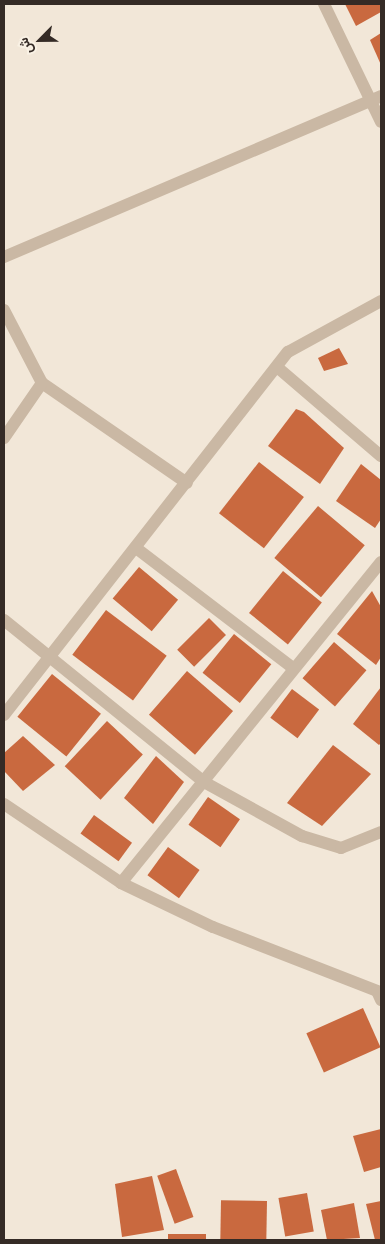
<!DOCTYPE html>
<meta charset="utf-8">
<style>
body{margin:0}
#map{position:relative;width:385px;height:1244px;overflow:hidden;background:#f2e7d8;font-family:"Varela Round",Vazirmatn,sans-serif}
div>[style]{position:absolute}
.building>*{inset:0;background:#c9693f;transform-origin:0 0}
.minor>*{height:12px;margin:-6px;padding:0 6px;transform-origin:6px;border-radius:6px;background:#cab8a4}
span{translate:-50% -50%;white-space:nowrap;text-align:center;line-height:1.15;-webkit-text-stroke:4.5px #f9f1e4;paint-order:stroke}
.frame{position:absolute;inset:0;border:5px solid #352b26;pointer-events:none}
.north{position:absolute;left:15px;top:15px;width:50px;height:50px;-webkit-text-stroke:4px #f9f1e4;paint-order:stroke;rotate:247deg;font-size:14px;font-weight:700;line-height:20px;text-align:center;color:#352b26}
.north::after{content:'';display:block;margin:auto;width:18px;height:22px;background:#352b26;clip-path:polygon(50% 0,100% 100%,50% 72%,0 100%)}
</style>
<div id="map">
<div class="building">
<i style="clip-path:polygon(345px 4px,381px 4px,381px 12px,356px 26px)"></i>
<i style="clip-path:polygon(381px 33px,381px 65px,370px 40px)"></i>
<i style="clip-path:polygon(339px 348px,348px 364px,324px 371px,318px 358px)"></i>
<i style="clip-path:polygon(296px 409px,304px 412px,344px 448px,320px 484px,268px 446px)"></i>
<i style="left:259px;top:462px;width:57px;height:65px;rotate:38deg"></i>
<i style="clip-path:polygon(361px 464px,381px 480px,381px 519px,375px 528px,336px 501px)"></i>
<i style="left:318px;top:506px;width:61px;height:68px;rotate:40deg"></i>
<i style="left:139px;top:567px;width:51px;height:41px;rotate:40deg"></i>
<i style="left:283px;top:571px;width:50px;height:54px;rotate:39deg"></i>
<i style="clip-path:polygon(372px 591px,381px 607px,381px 657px,376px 665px,337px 634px)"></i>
<i style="left:106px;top:610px;width:76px;height:56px;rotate:37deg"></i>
<i style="left:209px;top:618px;width:24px;height:45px;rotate:45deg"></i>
<i style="left:234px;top:634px;width:48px;height:50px;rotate:39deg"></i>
<i style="left:334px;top:642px;width:43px;height:48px;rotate:41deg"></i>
<i style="left:187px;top:671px;width:61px;height:58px;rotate:41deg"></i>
<i style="left:52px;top:674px;width:63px;height:55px;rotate:39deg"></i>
<i style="clip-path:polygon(381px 687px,381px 743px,379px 745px,353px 724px)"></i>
<i style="left:292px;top:689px;width:34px;height:36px;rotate:37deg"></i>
<i style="left:107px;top:721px;width:49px;height:62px;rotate:43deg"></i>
<i style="clip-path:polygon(23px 736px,55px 765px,23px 791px,4px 771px,4px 753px)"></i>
<i style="clip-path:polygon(333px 745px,371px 774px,322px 826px,287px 803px)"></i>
<i style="clip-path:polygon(156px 756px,184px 782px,153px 824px,124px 798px)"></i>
<i style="left:208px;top:797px;width:39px;height:34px;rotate:35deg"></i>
<i style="left:94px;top:815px;width:47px;height:23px;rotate:36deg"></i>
<i style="left:168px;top:847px;width:39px;height:35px;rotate:36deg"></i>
<i style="left:363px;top:1008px;width:43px;height:62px;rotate:66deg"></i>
<i style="clip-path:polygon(381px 1129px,381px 1167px,364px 1172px,353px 1136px)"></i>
<i style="left:176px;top:1169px;width:51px;height:20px;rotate:70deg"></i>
<i style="clip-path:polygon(152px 1176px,164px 1230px,122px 1237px,115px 1184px)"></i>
<i style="left:307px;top:1193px;width:39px;height:29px;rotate:80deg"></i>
<i style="left:267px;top:1201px;width:39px;height:46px;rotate:91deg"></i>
<i style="clip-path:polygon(381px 1201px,381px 1240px,375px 1240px,366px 1204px)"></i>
<i style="clip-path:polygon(354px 1203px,360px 1238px,327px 1240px,321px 1210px)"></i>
<i style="left:168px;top:1234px;width:38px;height:6px"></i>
</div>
<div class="minor">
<i style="left:324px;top:4px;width:131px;rotate:64.2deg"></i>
<i style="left:4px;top:257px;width:410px;rotate:-23.1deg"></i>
<i style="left:4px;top:310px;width:82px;rotate:62.5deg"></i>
<i style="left:42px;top:383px;width:176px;rotate:34.6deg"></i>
<i style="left:277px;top:367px;width:137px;rotate:40.6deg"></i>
<i style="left:4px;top:438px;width:67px;rotate:-55.4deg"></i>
<i style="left:136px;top:548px;width:198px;rotate:37.4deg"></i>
<i style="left:4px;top:620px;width:257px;rotate:39deg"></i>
<i style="left:204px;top:782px;width:112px;rotate:28.9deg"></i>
<i style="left:302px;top:836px;width:41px;rotate:17.1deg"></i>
<i style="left:341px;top:848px;width:43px;rotate:-21.8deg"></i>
<i style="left:4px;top:715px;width:461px;rotate:-52deg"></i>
<i style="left:288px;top:352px;width:106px;rotate:-28.7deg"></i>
<i style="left:4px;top:804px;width:141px;rotate:34deg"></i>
<i style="left:121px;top:883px;width:102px;rotate:25.6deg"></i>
<i style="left:213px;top:927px;width:176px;rotate:21.3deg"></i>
<i style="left:377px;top:991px;width:10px;rotate:66deg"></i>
<i style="left:121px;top:883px;width:413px;rotate:-51deg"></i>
</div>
<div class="frame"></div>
<div class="north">ش</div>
</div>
